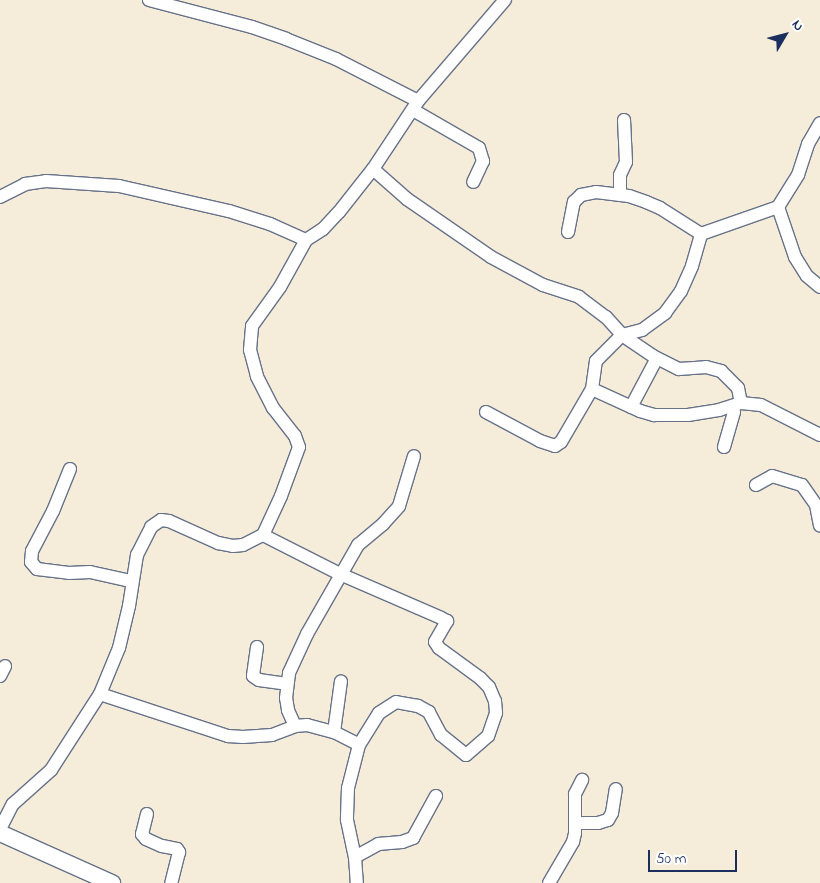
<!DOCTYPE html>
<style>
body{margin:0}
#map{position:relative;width:820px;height:883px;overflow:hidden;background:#f5edda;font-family:"Indie Flower",sans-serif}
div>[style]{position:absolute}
.roads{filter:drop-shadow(1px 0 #677289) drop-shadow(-1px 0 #677289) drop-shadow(0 1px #677289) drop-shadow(0 -1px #677289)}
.minor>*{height:12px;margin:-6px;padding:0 6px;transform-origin:6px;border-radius:6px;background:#fff}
.tertiary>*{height:16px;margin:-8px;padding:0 8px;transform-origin:8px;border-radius:8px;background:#fff}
span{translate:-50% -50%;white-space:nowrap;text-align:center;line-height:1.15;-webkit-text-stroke:4.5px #fff;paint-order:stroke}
.north{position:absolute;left:760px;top:10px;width:50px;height:50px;-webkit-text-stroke:4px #fff;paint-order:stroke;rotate:53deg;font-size:14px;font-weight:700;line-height:20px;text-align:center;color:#1b2f5e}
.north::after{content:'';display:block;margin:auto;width:18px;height:22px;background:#1b2f5e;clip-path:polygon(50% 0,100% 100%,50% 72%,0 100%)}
.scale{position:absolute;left:648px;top:850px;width:89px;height:22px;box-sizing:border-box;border:2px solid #1b2f5e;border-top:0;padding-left:6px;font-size:15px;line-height:18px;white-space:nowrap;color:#1b2f5e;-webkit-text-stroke:4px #fff;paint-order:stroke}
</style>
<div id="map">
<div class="roads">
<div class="minor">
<i style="left:149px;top:0;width:106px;rotate:14.7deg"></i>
<i style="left:252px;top:27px;width:36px;rotate:19deg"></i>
<i style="left:286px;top:39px;width:54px;rotate:21.8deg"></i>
<i style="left:336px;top:59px;width:92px;rotate:27.1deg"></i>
<i style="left:413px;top:110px;width:76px;rotate:29.9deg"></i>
<i style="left:479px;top:148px;width:14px;rotate:73deg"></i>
<i style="left:483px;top:161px;width:23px;rotate:115deg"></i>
<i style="left:373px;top:169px;width:45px;rotate:41.4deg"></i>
<i style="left:407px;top:199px;width:102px;rotate:34.6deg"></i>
<i style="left:491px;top:257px;width:59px;rotate:28.3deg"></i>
<i style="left:543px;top:285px;width:38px;rotate:18deg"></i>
<i style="left:579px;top:297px;width:34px;rotate:37deg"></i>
<i style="left:606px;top:317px;width:24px;rotate:48deg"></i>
<i style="left:622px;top:335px;width:37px;rotate:34deg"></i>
<i style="left:653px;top:356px;width:29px;rotate:27deg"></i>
<i style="left:679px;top:369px;width:27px;rotate:-4deg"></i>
<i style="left:706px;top:367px;width:16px;rotate:15deg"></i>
<i style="left:721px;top:371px;width:24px;rotate:45deg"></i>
<i style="left:738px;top:388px;width:15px;rotate:79deg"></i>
<i style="left:620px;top:195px;width:20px;rotate:-90deg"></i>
<i style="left:620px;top:175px;width:14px;rotate:-65deg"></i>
<i style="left:626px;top:162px;width:42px;rotate:-92.7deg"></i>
<i style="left:0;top:197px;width:28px;rotate:-27deg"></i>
<i style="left:25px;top:184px;width:21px;rotate:-8deg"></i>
<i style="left:46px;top:181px;width:73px;rotate:3.9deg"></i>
<i style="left:119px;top:186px;width:113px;rotate:12.8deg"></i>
<i style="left:229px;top:211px;width:43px;rotate:17.6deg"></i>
<i style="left:270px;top:224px;width:39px;rotate:24deg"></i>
<i style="left:778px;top:207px;width:53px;rotate:71.2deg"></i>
<i style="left:795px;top:257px;width:22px;rotate:58deg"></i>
<i style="left:807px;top:276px;width:17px;rotate:40deg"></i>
<i style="left:568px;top:232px;width:31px;rotate:-79deg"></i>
<i style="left:574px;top:202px;width:10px;rotate:-45deg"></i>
<i style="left:581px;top:195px;width:15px;rotate:-11deg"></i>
<i style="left:596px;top:192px;width:33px;rotate:7deg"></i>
<i style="left:629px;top:196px;width:18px;rotate:19deg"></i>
<i style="left:646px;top:202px;width:15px;rotate:23deg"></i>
<i style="left:660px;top:208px;width:49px;rotate:32.4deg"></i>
<i style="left:592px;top:389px;width:53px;rotate:24.6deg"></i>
<i style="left:640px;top:411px;width:15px;rotate:16deg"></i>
<i style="left:654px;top:415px;width:34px"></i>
<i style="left:688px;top:415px;width:31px;rotate:-9deg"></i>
<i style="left:719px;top:410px;width:23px;rotate:-18deg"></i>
<i style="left:741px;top:403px;width:20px;rotate:6deg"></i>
<i style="left:761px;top:405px;width:66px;rotate:27deg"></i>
<i style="left:631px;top:407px;width:55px;rotate:-62deg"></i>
<i style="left:486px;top:412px;width:61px;rotate:28.2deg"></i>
<i style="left:540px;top:441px;width:16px;rotate:18deg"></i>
<i style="left:555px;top:446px;width:7px;rotate:-34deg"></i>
<i style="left:561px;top:442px;width:61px;rotate:-59.7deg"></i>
<i style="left:592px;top:389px;width:28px;rotate:-82deg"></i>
<i style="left:596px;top:361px;width:37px;rotate:-45deg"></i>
<i style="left:622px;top:335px;width:21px;rotate:-14deg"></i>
<i style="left:642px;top:330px;width:29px;rotate:-36deg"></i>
<i style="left:665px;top:313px;width:27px;rotate:-54deg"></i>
<i style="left:681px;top:291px;width:27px;rotate:-66deg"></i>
<i style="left:692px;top:266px;width:33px;rotate:-74deg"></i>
<i style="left:701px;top:234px;width:82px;rotate:-19.3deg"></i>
<i style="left:778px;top:207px;width:38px;rotate:-58deg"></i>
<i style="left:798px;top:175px;width:33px;rotate:-72deg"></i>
<i style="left:808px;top:144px;width:24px;rotate:-60deg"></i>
<i style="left:724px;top:447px;width:36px;rotate:-74deg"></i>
<i style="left:734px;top:412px;width:6px;rotate:-108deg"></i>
<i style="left:70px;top:469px;width:45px;rotate:112deg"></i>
<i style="left:53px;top:511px;width:45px;rotate:117.7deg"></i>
<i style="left:32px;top:551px;width:11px;rotate:95deg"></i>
<i style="left:31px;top:562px;width:9px;rotate:49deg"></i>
<i style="left:37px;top:569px;width:32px;rotate:7deg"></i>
<i style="left:69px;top:573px;width:21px;rotate:-3deg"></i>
<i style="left:90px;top:572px;width:42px;rotate:12.4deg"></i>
<i style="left:756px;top:485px;width:18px;rotate:-29deg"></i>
<i style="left:772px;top:476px;width:31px;rotate:17deg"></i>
<i style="left:802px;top:485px;width:24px;rotate:55deg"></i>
<i style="left:816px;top:505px;width:21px;rotate:79deg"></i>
<i style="left:263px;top:535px;width:86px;rotate:26.9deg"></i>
<i style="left:340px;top:574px;width:110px;rotate:23.5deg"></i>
<i style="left:441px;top:618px;width:7px;rotate:27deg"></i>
<i style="left:447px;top:621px;width:24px;rotate:120deg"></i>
<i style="left:435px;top:642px;width:7px;rotate:56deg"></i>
<i style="left:439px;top:648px;width:51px;rotate:36.2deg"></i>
<i style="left:480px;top:678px;width:13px;rotate:45deg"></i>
<i style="left:489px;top:687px;width:15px;rotate:67deg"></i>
<i style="left:495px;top:701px;width:12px;rotate:85deg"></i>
<i style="left:496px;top:713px;width:24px;rotate:109deg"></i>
<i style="left:488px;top:736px;width:29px;rotate:139deg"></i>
<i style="left:466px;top:755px;width:32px;rotate:-141deg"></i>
<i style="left:441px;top:735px;width:26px;rotate:-118deg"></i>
<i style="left:429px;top:712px;width:13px;rotate:-151deg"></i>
<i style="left:418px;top:706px;width:22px;rotate:-170deg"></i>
<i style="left:396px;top:702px;width:20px;rotate:147deg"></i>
<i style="left:379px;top:713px;width:38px;rotate:122deg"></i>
<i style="left:359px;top:745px;width:44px;rotate:104.3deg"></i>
<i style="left:348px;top:788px;width:32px;rotate:92deg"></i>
<i style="left:347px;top:820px;width:38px;rotate:78deg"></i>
<i style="left:355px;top:857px;width:26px;rotate:86deg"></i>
<i style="left:257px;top:647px;width:29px;rotate:98deg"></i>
<i style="left:253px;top:676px;width:7px;rotate:34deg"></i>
<i style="left:259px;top:680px;width:28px;rotate:8deg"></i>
<i style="left:0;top:676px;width:11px;rotate:-63deg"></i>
<i style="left:100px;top:694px;width:135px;rotate:18.2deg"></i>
<i style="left:228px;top:736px;width:15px;rotate:4deg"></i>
<i style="left:243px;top:737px;width:29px;rotate:-4deg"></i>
<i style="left:272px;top:735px;width:25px;rotate:-21deg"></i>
<i style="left:295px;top:726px;width:12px;rotate:-5deg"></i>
<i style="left:307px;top:725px;width:28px;rotate:15deg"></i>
<i style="left:334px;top:732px;width:28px;rotate:27deg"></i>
<i style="left:295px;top:726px;width:17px;rotate:-114deg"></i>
<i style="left:288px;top:710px;width:12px;rotate:-99deg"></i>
<i style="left:286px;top:698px;width:25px;rotate:-83deg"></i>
<i style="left:289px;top:673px;width:43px;rotate:-65.2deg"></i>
<i style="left:307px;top:634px;width:103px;rotate:-60.2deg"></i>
<i style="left:358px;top:545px;width:33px;rotate:-40deg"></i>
<i style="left:383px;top:524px;width:24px;rotate:-48deg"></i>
<i style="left:399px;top:506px;width:52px;rotate:-73.3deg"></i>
<i style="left:334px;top:732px;width:51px;rotate:-82.2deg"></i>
<i style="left:147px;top:814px;width:21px;rotate:104deg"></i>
<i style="left:142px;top:834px;width:6px;rotate:51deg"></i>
<i style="left:146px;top:839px;width:17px;rotate:24deg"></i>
<i style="left:162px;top:846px;width:15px;rotate:11deg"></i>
<i style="left:177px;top:849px;width:4px;rotate:56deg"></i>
<i style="left:179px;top:852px;width:32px;rotate:104deg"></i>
<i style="left:575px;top:823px;width:23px"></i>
<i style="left:598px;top:823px;width:10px;rotate:-17deg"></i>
<i style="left:608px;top:820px;width:8px;rotate:-60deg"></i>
<i style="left:612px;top:813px;width:24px;rotate:-81deg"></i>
<i style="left:0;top:829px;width:28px;rotate:-63deg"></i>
<i style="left:13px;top:804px;width:51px;rotate:-41.8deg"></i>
<i style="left:51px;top:770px;width:90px;rotate:-57.2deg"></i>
<i style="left:100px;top:694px;width:50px;rotate:-67.6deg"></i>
<i style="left:119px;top:648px;width:43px;rotate:-76.6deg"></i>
<i style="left:129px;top:606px;width:52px;rotate:-81.1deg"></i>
<i style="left:137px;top:555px;width:31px;rotate:-63deg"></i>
<i style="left:151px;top:527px;width:12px;rotate:-35deg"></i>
<i style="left:161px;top:520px;width:8px;rotate:7deg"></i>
<i style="left:169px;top:521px;width:54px;rotate:24.2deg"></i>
<i style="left:218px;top:543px;width:15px;rotate:11deg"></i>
<i style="left:233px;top:546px;width:10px;rotate:-6deg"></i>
<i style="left:243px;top:545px;width:22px;rotate:-27deg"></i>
<i style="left:263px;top:535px;width:43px;rotate:-65.2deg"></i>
<i style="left:281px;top:496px;width:52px;rotate:-69.8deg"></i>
<i style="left:299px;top:447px;width:12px;rotate:-110deg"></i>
<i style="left:295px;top:436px;width:36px;rotate:-128deg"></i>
<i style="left:273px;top:408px;width:36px;rotate:-117deg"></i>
<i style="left:257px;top:376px;width:27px;rotate:-105deg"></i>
<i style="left:250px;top:350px;width:24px;rotate:-85deg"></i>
<i style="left:252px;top:326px;width:48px;rotate:-54.3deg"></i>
<i style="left:280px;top:287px;width:54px;rotate:-61deg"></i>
<i style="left:306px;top:240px;width:20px;rotate:-33deg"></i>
<i style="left:323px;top:229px;width:23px;rotate:-47deg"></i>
<i style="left:339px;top:212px;width:55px;rotate:-51.7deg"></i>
<i style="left:373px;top:169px;width:82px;rotate:-56.5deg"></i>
<i style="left:418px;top:101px;width:133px;rotate:-49.3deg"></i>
<i style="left:355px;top:857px;width:26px;rotate:-29deg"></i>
<i style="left:378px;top:844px;width:24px;rotate:-5deg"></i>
<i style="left:402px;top:842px;width:12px;rotate:-20deg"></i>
<i style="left:413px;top:838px;width:48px;rotate:-61.3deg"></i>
<i style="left:549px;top:883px;width:48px;rotate:-59.7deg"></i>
<i style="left:573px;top:842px;width:9px;rotate:-77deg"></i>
<i style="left:575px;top:833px;width:39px;rotate:-90deg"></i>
<i style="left:575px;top:794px;width:16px;rotate:-63deg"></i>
</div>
<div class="tertiary">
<i style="left:0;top:833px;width:123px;rotate:24.1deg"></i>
</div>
</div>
<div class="north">N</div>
<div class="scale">50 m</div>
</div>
